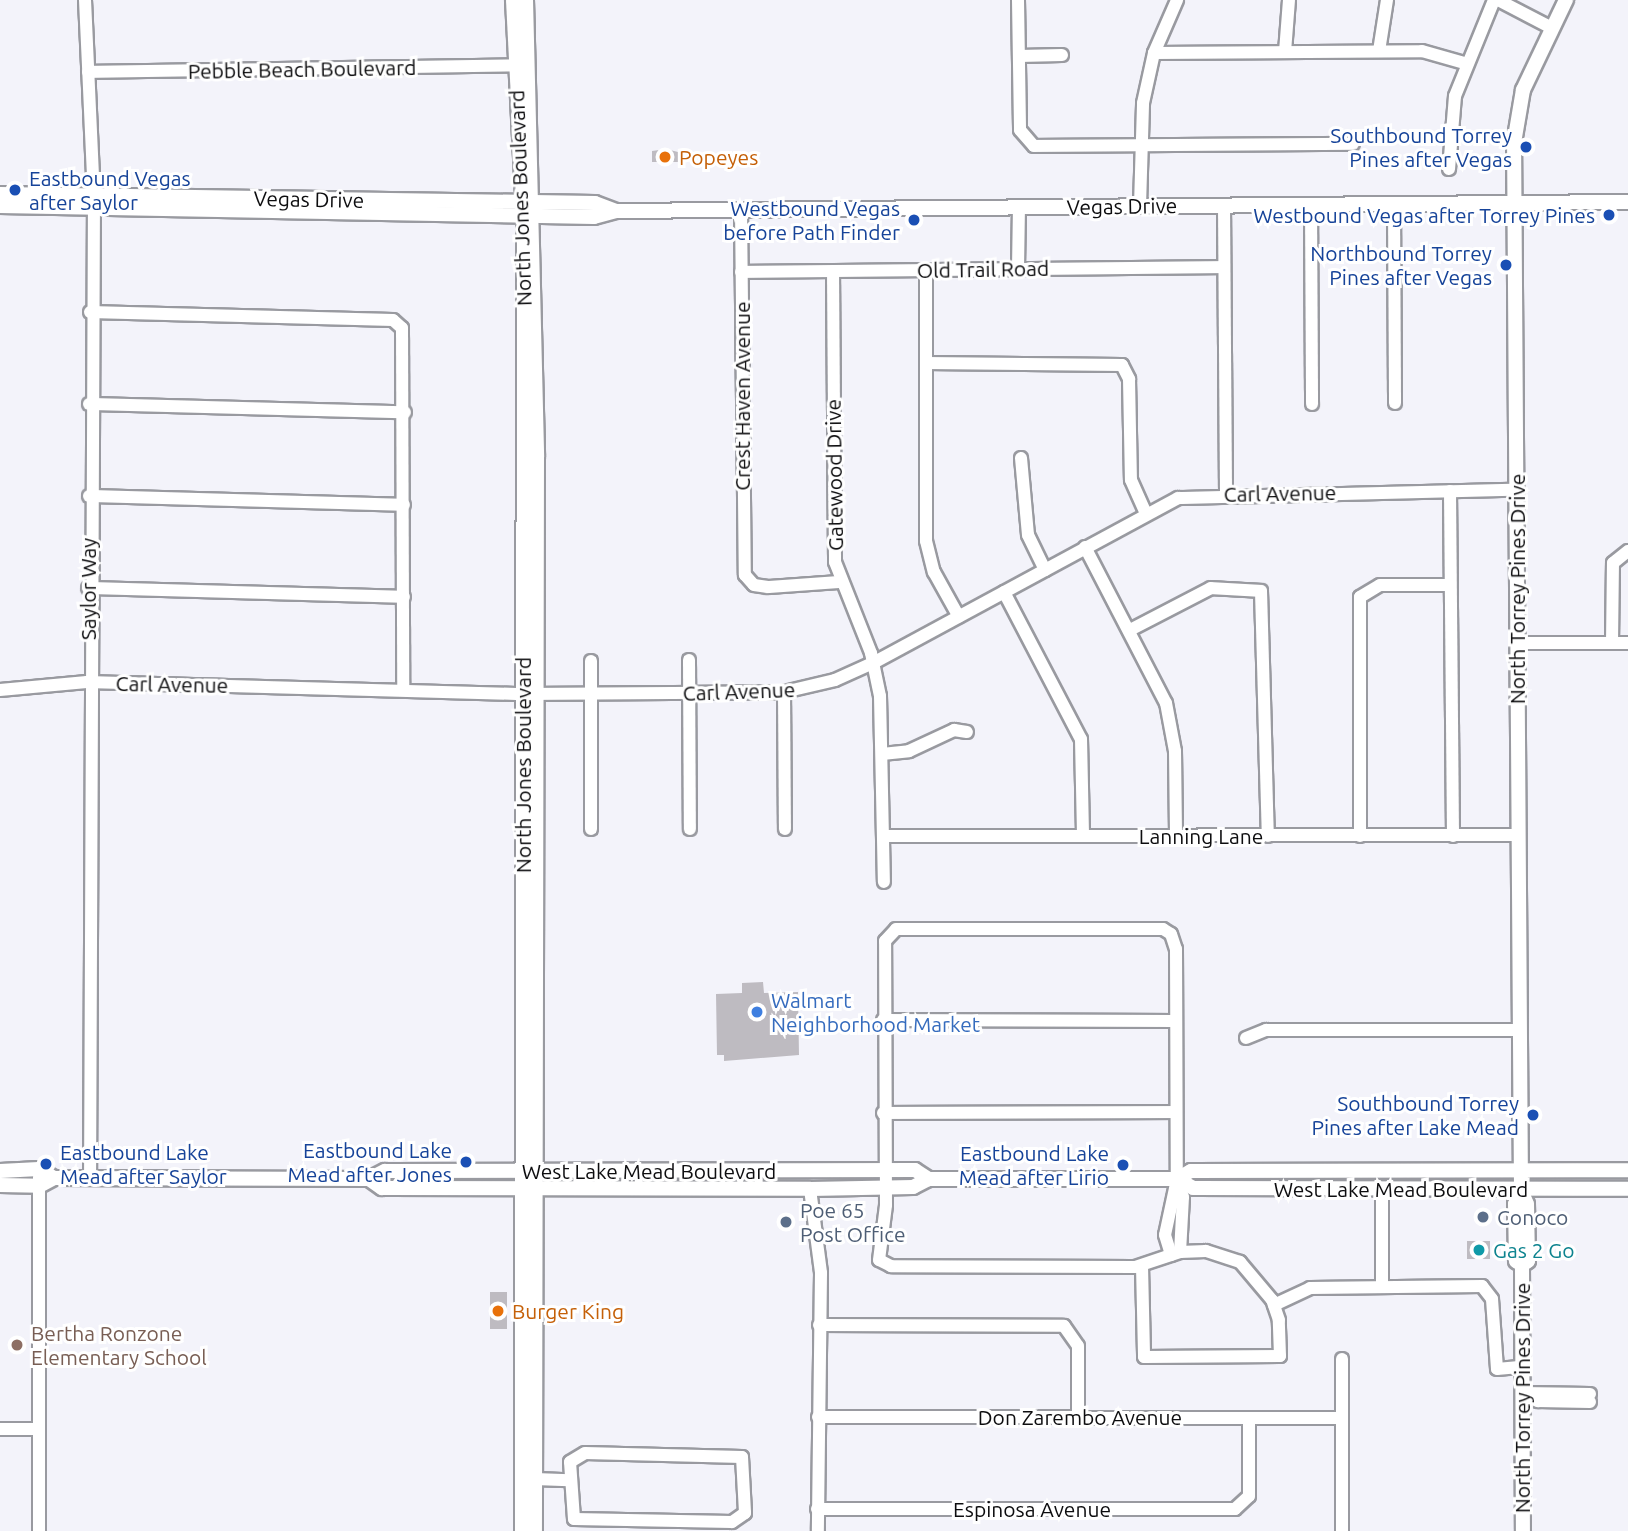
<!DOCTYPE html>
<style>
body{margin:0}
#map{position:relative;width:1628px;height:1531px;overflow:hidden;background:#f3f3fa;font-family:Ubuntu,sans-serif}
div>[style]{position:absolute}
.building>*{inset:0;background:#bebbc1;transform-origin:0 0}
.roads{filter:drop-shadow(2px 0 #999aa0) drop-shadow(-2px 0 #999aa0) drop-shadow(0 2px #999aa0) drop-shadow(0 -2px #999aa0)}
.minor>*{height:12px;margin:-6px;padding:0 6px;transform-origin:6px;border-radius:6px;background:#fff}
.major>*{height:14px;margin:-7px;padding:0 7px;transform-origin:7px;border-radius:7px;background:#fff}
.dots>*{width:19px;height:19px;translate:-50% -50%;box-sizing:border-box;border:4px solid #fff;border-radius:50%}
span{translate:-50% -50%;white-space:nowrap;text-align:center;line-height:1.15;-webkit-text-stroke:6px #fff;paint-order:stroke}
.street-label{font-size:21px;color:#0d0d0f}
.transit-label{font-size:21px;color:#164399}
.right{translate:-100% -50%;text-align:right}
.left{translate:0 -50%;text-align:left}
.food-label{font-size:21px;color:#c56008}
.shop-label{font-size:21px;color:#366cbe}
.service-label{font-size:21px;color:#4e5e75}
.culture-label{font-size:21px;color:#0d838f}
.education-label{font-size:21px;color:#785e54}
</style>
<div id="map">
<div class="building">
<i style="clip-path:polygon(666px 149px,678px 152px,678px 162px,652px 162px,652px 151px)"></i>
<i style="clip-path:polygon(763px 982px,764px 993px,798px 992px,799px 1055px,724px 1061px,724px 1055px,717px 1055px,716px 994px,742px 993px,742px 983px)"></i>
<i style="left:1467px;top:1241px;width:23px;height:18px"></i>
<i style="left:490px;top:1292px;width:17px;height:37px"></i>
</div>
<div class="roads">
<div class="minor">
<i style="left:85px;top:0;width:196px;rotate:87.4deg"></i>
<i style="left:94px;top:196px;width:982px;rotate:90.23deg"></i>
<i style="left:1018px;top:0;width:130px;rotate:89.1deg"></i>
<i style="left:1020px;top:130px;width:21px;rotate:49deg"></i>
<i style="left:1034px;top:146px;width:319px;rotate:-0.4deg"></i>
<i style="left:1498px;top:0;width:61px;rotate:27.4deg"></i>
<i style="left:1379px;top:51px;width:52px;rotate:-81.1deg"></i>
<i style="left:1285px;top:52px;width:52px;rotate:-85.6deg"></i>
<i style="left:1154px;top:53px;width:268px;rotate:-0.4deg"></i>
<i style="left:1422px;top:51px;width:44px;rotate:15.9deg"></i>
<i style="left:1019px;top:56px;width:43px;rotate:-1.3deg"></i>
<i style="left:88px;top:72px;width:428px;rotate:-0.9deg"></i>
<i style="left:1449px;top:169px;width:73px;rotate:-85.3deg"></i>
<i style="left:1455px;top:96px;width:104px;rotate:-67.9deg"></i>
<i style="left:1311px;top:204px;width:200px;rotate:89.7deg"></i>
<i style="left:1394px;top:204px;width:199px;rotate:89.7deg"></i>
<i style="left:1224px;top:205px;width:288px;rotate:89.6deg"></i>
<i style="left:1140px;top:206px;width:103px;rotate:-88.3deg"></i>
<i style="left:1143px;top:103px;width:51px;rotate:-77.6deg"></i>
<i style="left:1154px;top:53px;width:58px;rotate:-66.5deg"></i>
<i style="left:741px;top:210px;width:365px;rotate:89.4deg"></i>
<i style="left:745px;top:575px;width:13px;rotate:48deg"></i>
<i style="left:754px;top:585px;width:14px;rotate:8deg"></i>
<i style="left:768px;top:587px;width:72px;rotate:-4deg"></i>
<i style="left:1018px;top:269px;width:62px;rotate:-89.1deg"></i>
<i style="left:926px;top:270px;width:271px;rotate:90deg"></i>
<i style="left:926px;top:541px;width:32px;rotate:76deg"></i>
<i style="left:934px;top:572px;width:51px;rotate:60.9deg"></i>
<i style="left:833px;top:271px;width:291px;rotate:89.6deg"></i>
<i style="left:835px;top:562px;width:98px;rotate:68.4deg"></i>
<i style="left:871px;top:653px;width:44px;rotate:78.2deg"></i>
<i style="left:880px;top:696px;width:186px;rotate:88.8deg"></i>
<i style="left:741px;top:272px;width:483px;rotate:-0.6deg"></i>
<i style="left:90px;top:312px;width:303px;rotate:1.5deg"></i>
<i style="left:393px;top:320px;width:12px;rotate:42deg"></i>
<i style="left:402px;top:328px;width:362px;rotate:89.8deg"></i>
<i style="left:926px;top:363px;width:196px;rotate:0.6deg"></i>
<i style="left:1122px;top:365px;width:16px;rotate:63deg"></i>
<i style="left:1129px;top:379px;width:101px;rotate:88.9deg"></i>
<i style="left:1131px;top:480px;width:37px;rotate:66deg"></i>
<i style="left:89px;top:404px;width:316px;rotate:1.5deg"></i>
<i style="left:1021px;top:458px;width:77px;rotate:84.8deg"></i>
<i style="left:1028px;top:535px;width:39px;rotate:64deg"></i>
<i style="left:1450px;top:491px;width:345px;rotate:89.5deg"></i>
<i style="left:89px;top:496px;width:315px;rotate:1.6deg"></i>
<i style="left:1085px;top:547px;width:176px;rotate:62.6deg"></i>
<i style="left:1166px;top:703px;width:49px;rotate:79.4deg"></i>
<i style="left:1175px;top:751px;width:85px;rotate:89.3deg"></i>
<i style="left:88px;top:588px;width:316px;rotate:1.6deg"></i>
<i style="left:1004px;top:592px;width:166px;rotate:62.4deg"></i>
<i style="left:1081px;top:739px;width:97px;rotate:88.8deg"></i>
<i style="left:1130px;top:630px;width:91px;rotate:-27.4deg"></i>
<i style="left:1211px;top:588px;width:50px;rotate:3.4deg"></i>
<i style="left:1261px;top:591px;width:245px;rotate:88.4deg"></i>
<i style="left:1517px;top:643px;width:111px"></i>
<i style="left:1612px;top:643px;width:80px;rotate:-89.3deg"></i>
<i style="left:1613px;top:563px;width:19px;rotate:-39deg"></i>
<i style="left:689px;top:660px;width:169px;rotate:89.7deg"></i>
<i style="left:0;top:690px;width:87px;rotate:-5.3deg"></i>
<i style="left:87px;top:682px;width:436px;rotate:1.6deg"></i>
<i style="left:523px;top:694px;width:261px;rotate:-0.4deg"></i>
<i style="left:784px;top:692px;width:52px;rotate:-13.2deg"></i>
<i style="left:835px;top:680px;width:42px;rotate:-24.1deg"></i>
<i style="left:873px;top:663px;width:347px;rotate:-28.4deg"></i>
<i style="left:1178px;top:498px;width:338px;rotate:-1.4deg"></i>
<i style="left:784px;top:692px;width:137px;rotate:89.6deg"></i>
<i style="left:882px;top:754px;width:27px;rotate:-6deg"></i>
<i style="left:909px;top:751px;width:50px;rotate:-25deg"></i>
<i style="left:954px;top:730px;width:13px;rotate:9deg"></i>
<i style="left:591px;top:829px;width:168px;rotate:-90deg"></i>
<i style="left:883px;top:836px;width:636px;rotate:-0.09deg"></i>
<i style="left:1360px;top:836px;width:239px;rotate:-90deg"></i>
<i style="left:1360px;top:597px;width:23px;rotate:-31deg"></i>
<i style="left:1380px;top:585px;width:70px"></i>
<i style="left:883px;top:1020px;width:293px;rotate:0.2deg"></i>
<i style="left:1246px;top:1038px;width:22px;rotate:-22deg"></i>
<i style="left:1266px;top:1030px;width:254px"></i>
<i style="left:883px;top:1113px;width:293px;rotate:-0.2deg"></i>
<i style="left:39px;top:1177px;width:354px;rotate:90deg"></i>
<i style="left:1177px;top:1179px;width:19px;rotate:72deg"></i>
<i style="left:1183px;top:1197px;width:55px;rotate:93.1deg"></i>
<i style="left:810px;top:1189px;width:85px;rotate:82.5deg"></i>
<i style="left:821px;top:1273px;width:258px;rotate:90.7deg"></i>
<i style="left:1142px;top:1266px;width:91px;rotate:88.7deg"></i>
<i style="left:1144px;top:1357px;width:136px;rotate:-0.4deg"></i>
<i style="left:1280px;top:1356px;width:36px;rotate:-92deg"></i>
<i style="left:1279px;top:1320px;width:21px;rotate:-109deg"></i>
<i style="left:1272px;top:1300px;width:50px;rotate:-130.1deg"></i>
<i style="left:1240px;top:1262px;width:36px;rotate:-162deg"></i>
<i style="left:1206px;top:1251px;width:26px;rotate:178deg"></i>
<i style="left:1180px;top:1252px;width:47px;rotate:161.6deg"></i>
<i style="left:1135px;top:1267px;width:244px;rotate:-179.8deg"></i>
<i style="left:891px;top:1266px;width:13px;rotate:-153deg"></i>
<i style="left:879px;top:1260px;width:55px;rotate:-82.7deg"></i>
<i style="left:886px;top:1205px;width:264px;rotate:-90.2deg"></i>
<i style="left:885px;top:941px;width:16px;rotate:-47deg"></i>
<i style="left:896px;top:929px;width:267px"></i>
<i style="left:1163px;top:929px;width:9px;rotate:32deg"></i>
<i style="left:1171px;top:934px;width:16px;rotate:72deg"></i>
<i style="left:1176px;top:949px;width:230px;rotate:89.8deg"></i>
<i style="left:1177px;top:1179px;width:57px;rotate:102.1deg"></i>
<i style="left:1165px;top:1235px;width:21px;rotate:73deg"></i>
<i style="left:1382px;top:1287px;width:97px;rotate:-90deg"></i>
<i style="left:1274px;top:1305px;width:40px;rotate:-25deg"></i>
<i style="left:1310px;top:1288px;width:172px;rotate:-0.7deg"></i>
<i style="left:1482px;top:1286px;width:16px;rotate:52deg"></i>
<i style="left:1492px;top:1299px;width:70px;rotate:85.9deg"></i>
<i style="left:1497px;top:1369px;width:25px;rotate:-5deg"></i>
<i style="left:819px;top:1325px;width:245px;rotate:0.2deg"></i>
<i style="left:1064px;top:1326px;width:24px;rotate:55deg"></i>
<i style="left:1078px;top:1346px;width:71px;rotate:90deg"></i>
<i style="left:1590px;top:1394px;width:68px;rotate:-179.2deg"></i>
<i style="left:1522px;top:1393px;width:18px;rotate:27deg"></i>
<i style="left:1538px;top:1401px;width:52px;rotate:1.1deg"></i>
<i style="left:818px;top:1417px;width:523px;rotate:0.11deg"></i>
<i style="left:0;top:1429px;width:39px"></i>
<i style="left:585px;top:1453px;width:157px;rotate:1.5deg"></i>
<i style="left:742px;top:1457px;width:56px;rotate:86.9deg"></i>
<i style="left:745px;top:1513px;width:16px;rotate:145deg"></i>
<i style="left:732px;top:1522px;width:158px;rotate:-178.9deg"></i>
<i style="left:574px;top:1519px;width:57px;rotate:-94deg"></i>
<i style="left:570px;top:1462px;width:17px;rotate:-31deg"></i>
<i style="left:535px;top:1479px;width:34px;rotate:2deg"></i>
<i style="left:817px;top:1509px;width:418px"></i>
<i style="left:1235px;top:1509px;width:19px;rotate:-43deg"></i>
<i style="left:1249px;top:1496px;width:78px;rotate:-90deg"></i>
<i style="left:1342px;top:1531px;width:172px;rotate:-90deg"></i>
</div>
<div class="major">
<i style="left:513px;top:0;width:217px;rotate:87.1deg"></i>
<i style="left:524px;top:217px;width:1314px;rotate:90.09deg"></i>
<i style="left:526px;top:0;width:457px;rotate:88.6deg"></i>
<i style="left:537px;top:457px;width:1074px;rotate:90.11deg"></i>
<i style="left:0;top:194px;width:595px;rotate:0.87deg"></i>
<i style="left:595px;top:203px;width:22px;rotate:21deg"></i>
<i style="left:0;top:206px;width:594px;rotate:1.06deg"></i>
<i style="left:594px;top:217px;width:23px;rotate:-15deg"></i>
<i style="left:616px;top:211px;width:1012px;rotate:-0.51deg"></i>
<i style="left:0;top:1171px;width:39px;rotate:-3deg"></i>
<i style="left:39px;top:1169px;width:17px;rotate:31deg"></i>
<i style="left:369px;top:1179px;width:16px;rotate:35deg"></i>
<i style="left:382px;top:1188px;width:428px;rotate:0.1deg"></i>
<i style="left:810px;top:1189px;width:103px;rotate:-1.1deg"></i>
<i style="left:913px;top:1187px;width:18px;rotate:-27deg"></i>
<i style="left:929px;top:1179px;width:248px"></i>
<i style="left:1177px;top:1179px;width:16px;rotate:-30deg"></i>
<i style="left:1191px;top:1171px;width:437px;rotate:-0.1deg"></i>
<i style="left:1177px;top:1179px;width:18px;rotate:29deg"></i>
<i style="left:1193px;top:1188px;width:435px;rotate:0.1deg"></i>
<i style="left:0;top:1185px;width:39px;rotate:1deg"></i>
<i style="left:39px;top:1186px;width:17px;rotate:-28deg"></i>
<i style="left:54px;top:1178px;width:315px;rotate:0.2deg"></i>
<i style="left:369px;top:1179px;width:18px;rotate:-27deg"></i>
<i style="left:385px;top:1171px;width:530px;rotate:-0.11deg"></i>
<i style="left:915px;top:1170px;width:17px;rotate:33deg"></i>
<i style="left:1521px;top:1190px;width:15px;rotate:67deg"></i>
<i style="left:1527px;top:1204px;width:57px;rotate:89deg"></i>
<i style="left:1528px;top:1261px;width:7px;rotate:146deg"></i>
<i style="left:1522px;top:1265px;width:7px;rotate:-146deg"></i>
<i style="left:1516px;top:1261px;width:57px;rotate:-91deg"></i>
<i style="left:1515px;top:1204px;width:15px;rotate:-67deg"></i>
<i style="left:1521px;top:1190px;width:1047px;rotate:-90.38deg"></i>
<i style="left:1514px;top:143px;width:54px;rotate:-80.4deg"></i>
<i style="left:1523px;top:90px;width:100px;rotate:-64.5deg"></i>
<i style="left:1522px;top:1265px;width:266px;rotate:89.8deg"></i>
</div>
</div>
<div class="dots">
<i style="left:1526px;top:147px;background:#1a4fb4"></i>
<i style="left:665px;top:157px;background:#e8710a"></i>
<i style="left:15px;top:190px;background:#1a4fb4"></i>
<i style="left:1609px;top:215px;background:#1a4fb4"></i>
<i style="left:914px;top:220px;background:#1a4fb4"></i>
<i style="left:1506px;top:265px;background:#1a4fb4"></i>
<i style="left:757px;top:1012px;background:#3f7fe0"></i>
<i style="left:1533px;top:1115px;background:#1a4fb4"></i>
<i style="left:466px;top:1162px;background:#1a4fb4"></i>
<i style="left:46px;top:1164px;background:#1a4fb4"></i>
<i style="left:1123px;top:1165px;background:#1a4fb4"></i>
<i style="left:1483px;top:1217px;background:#5c6f8a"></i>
<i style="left:786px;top:1222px;background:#5c6f8a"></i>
<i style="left:1479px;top:1250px;background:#0f9aa8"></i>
<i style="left:498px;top:1311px;background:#e8710a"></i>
<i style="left:17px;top:1345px;background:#8d6e63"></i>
</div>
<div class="street-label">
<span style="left:302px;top:69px;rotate:-1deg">Pebble Beach Boulevard</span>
<span style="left:520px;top:198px;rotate:-92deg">North Jones Boulevard</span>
<span style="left:309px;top:199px;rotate:1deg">Vegas Drive</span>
<span style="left:1122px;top:206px;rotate:-1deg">Vegas Drive</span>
<span style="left:983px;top:269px;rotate:-1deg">Old Trail Road</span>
<span style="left:742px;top:396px;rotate:-90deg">Crest Haven Avenue</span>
<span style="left:834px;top:475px;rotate:-91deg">Gatewood Drive</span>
<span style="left:1280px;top:493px;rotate:-1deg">Carl Avenue</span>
<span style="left:88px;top:589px;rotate:-90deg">Saylor Way</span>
<span style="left:1517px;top:589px;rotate:-90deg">North Torrey Pines Drive</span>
<span style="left:172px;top:684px;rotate:1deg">Carl Avenue</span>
<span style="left:739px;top:691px;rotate:-2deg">Carl Avenue</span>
<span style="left:523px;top:765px;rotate:-90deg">North Jones Boulevard</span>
<span style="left:1201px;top:836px">Lanning Lane</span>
<span style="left:649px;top:1171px">West Lake Mead Boulevard</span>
<span style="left:1401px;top:1189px">West Lake Mead Boulevard</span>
<span style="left:1522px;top:1398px;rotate:-90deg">North Torrey Pines Drive</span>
<span style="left:1080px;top:1417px">Don Zarembo Avenue</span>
<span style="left:1032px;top:1509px">Espinosa Avenue</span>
</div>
<div class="transit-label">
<span class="right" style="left:1512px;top:147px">Southbound Torrey<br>Pines after Vegas</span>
<span class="left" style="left:29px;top:190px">Eastbound Vegas<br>after Saylor</span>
<span class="right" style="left:900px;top:220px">Westbound Vegas<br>before Path Finder</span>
<span class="right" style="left:1595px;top:215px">Westbound Vegas after Torrey Pines</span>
<span class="right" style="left:1492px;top:265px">Northbound Torrey<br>Pines after Vegas</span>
<span class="right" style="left:1519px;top:1115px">Southbound Torrey<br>Pines after Lake Mead</span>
<span class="right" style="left:452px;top:1162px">Eastbound Lake<br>Mead after Jones</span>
<span class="left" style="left:60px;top:1164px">Eastbound Lake<br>Mead after Saylor</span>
<span class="right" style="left:1109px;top:1165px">Eastbound Lake<br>Mead after Lirio</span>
</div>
<div class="food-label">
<span class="left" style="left:679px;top:157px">Popeyes</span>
<span class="left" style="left:512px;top:1311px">Burger King</span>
</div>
<div class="shop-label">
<span class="left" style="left:771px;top:1012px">Walmart<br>Neighborhood Market</span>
</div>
<div class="service-label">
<span class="left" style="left:800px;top:1222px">Poe 65<br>Post Office</span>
<span class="left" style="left:1497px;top:1217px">Conoco</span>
</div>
<div class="culture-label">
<span class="left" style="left:1493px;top:1250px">Gas 2 Go</span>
</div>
<div class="education-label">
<span class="left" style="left:31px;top:1345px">Bertha Ronzone<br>Elementary School</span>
</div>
</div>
